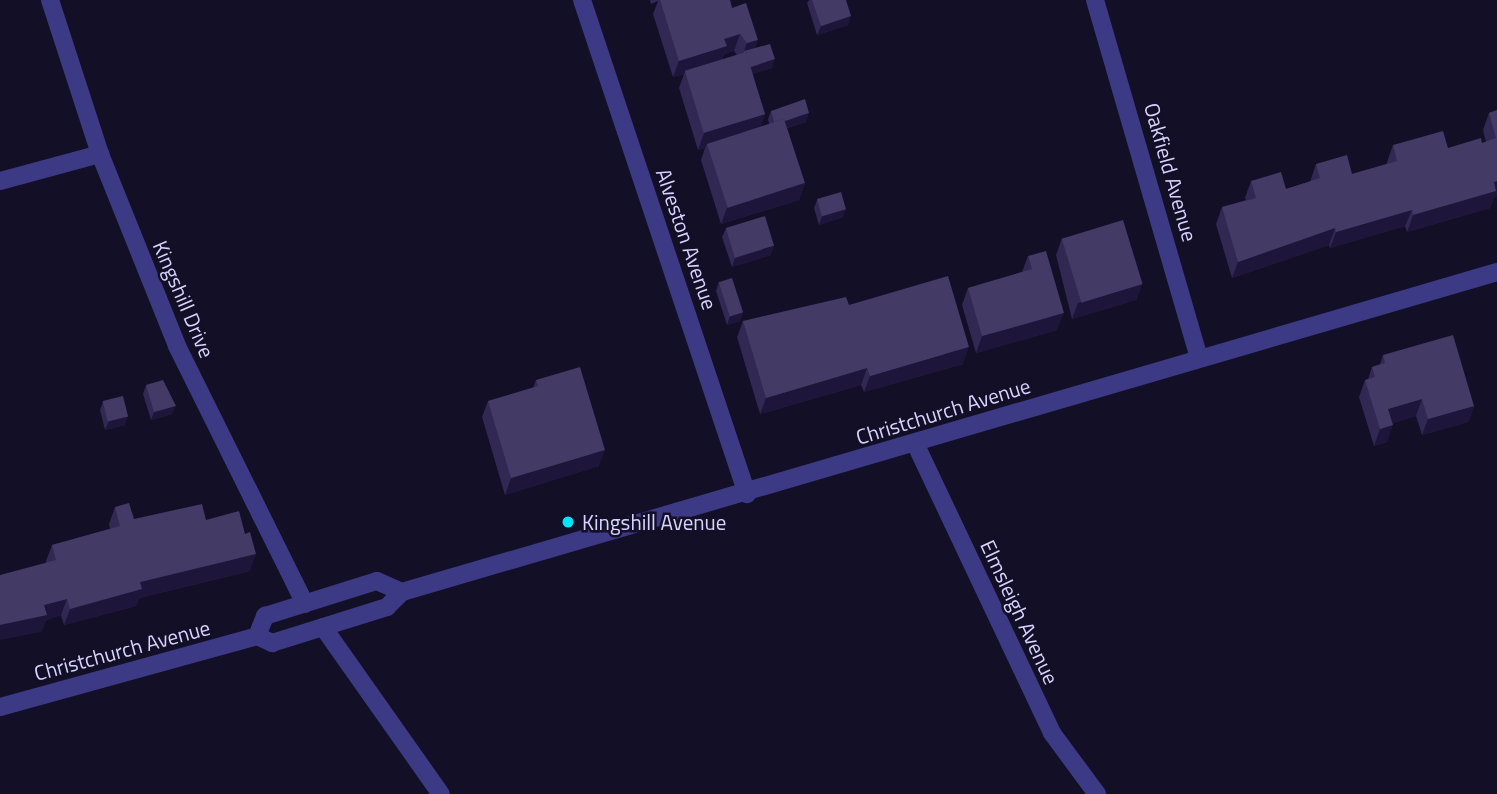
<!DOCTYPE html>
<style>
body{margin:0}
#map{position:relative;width:1497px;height:794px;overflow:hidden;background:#130f26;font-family:"Titillium Web",sans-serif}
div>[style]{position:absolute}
.minor>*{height:18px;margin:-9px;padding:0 9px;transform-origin:9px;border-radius:9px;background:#3d3a85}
.tertiary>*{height:18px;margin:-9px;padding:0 9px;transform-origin:9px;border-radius:9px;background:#3d3a85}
.wall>*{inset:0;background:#312854}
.shaded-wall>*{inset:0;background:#1d163a}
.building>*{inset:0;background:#433a66;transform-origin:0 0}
.dots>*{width:19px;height:19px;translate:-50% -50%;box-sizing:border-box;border:4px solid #130f26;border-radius:50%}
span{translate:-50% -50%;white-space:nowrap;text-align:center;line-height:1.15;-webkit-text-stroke:5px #130f26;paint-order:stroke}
.street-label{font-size:21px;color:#d9d4ff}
.poi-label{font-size:21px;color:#d9d4ff}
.left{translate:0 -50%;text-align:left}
</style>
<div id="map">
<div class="minor">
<i style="left:50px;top:0;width:162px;rotate:72deg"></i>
<i style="left:100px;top:154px;width:207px;rotate:68.1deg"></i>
<i style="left:177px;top:346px;width:288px;rotate:63.6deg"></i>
<i style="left:582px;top:0;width:521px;rotate:71.53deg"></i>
<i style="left:1095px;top:0;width:372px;rotate:73.8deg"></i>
<i style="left:0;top:181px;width:104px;rotate:-15.1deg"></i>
<i style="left:915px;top:443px;width:321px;rotate:64.7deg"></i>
<i style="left:1052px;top:733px;width:76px;rotate:53.6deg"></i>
<i style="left:323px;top:627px;width:204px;rotate:54.8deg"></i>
</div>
<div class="tertiary">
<i style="left:257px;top:636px;width:22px;rotate:-68deg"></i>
<i style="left:265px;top:616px;width:117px;rotate:-17.4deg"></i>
<i style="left:377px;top:581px;width:27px;rotate:24deg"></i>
<i style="left:0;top:707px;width:267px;rotate:-15.4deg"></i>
<i style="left:257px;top:636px;width:17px;rotate:25deg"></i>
<i style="left:272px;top:643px;width:121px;rotate:-17.4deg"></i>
<i style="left:387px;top:607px;width:21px;rotate:-45deg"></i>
<i style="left:402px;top:592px;width:1141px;rotate:-16.29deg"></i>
</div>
<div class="wall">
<i style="clip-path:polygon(evenodd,650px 0,730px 0,732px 8px,755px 48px,772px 68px,752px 74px,765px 114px,760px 127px,769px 124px,768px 119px,771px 111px,806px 122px,787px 128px,805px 183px,799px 200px,721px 224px,701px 160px,705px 148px,698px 150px,679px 88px,684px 74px,673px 77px,653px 14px,658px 1px,651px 4px,650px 0,734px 51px,737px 55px,722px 60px,724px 54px,734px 51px)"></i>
<i style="clip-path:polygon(809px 0,846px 0,848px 25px,817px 35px,807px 3px)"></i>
<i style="clip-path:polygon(1497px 110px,1497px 197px,1494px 197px,1490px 208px,1407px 232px,1405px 226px,1330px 248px,1329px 245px,1232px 278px,1216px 224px,1222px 207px,1246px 200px,1245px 198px,1251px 181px,1286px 189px,1310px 182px,1316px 164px,1352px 174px,1387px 164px,1387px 162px,1393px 145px,1448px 148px,1482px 143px,1486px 142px,1483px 130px,1489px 113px)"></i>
<i style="clip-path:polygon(817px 200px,843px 217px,819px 225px,814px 208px)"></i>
<i style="clip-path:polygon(726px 228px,771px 255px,732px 267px,722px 237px)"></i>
<i style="clip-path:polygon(1062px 238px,1142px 284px,1136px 300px,1072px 319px,1056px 255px)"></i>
<i style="clip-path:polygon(1028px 256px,1057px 330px,976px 353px,962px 305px,968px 288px,1022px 272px)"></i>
<i style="clip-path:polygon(719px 282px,743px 312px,740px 321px,727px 325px,716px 291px)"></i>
<i style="clip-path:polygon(849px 305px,963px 364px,864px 392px,861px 385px,760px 414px,737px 337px,743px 321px)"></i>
<i style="clip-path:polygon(1383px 355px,1474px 406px,1468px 422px,1422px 435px,1416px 416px,1393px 423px,1387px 442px,1374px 446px,1359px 397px,1365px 380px,1368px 379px,1372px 367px,1380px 364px)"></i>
<i style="clip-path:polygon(536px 380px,599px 466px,505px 495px,482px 417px,488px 401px,533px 388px)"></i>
<i style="clip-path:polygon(146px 385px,172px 414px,151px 420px,143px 394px)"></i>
<i style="clip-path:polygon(103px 402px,125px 425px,105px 430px,100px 410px)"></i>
<i style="clip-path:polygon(115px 507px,134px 519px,206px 520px,250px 571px,139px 598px,136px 606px,64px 625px,61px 615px,46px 620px,41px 632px,46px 561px,52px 545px,110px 529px,109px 524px)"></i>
</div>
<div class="shaded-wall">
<i style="clip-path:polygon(851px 16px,848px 25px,817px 35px,821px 26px)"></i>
<i style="clip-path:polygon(740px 34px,734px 51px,724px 54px,721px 62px,685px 72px,684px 74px,673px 77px,679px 61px,724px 39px)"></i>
<i style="clip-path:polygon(758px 40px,752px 57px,744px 51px,747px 43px)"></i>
<i style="clip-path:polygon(775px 59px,772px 68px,746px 76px,749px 68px)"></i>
<i style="clip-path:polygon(809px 113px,806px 122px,772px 132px,775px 124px)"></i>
<i style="clip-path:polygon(765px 114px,759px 131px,707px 144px,705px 148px,698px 150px,704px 133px)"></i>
<i style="clip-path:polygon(1497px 181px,1497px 197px,1494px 197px,1490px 208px,1407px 232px,1413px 215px)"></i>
<i style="clip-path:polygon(805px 183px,799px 200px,721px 224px,727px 208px)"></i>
<i style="clip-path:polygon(846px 209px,843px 217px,819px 225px,822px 216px)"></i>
<i style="clip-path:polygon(1412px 210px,1405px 226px,1330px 248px,1336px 232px)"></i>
<i style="clip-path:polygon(1335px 228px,1329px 245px,1232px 278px,1238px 262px)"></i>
<i style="clip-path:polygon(774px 246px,771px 255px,732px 267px,735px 258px)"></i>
<i style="clip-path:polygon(1142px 284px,1136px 300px,1072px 319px,1078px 303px)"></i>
<i style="clip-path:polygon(743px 312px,740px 321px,727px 325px,730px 316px)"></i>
<i style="clip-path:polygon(1064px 313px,1057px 330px,976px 353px,982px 336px)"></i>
<i style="clip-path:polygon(969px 347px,963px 364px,864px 392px,870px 376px)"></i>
<i style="clip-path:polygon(867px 368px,861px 385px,760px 414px,766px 398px)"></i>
<i style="clip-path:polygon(1422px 399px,1416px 416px,1382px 426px,1388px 409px)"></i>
<i style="clip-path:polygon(176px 406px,172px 414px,151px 420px,154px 412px)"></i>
<i style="clip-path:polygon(1474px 406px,1468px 422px,1422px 435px,1428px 419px)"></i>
<i style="clip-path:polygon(128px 416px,125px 425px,105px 430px,109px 421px)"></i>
<i style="clip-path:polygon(1393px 425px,1387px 442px,1374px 446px,1380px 429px)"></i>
<i style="clip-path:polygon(605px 450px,599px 466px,505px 495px,511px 478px)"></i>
<i style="clip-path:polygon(256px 554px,250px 571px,139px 598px,136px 606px,64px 625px,70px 609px,140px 582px)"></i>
<i style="clip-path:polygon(67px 599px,61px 615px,46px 620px,41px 632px,0 640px,0 625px,44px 605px)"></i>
</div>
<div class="building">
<i style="clip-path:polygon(660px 0,730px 0,732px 8px,746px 3px,758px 40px,747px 43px,740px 34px,724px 39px,727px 46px,679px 61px)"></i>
<i style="clip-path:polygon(812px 0,846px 0,851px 16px,821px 26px)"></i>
<i style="clip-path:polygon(770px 44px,775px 59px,750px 67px,746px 52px,744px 53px,744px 51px)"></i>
<i style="left:746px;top:52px;width:65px;height:64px;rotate:73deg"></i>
<i style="clip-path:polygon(805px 99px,809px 113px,785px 121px,784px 119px,774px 122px,771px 111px)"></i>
<i style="clip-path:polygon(1497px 110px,1497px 181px,1494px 182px,1496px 191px,1413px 215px,1412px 210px,1336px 232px,1335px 228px,1238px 262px,1222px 207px,1256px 198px,1251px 181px,1281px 172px,1286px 189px,1320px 178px,1316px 164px,1347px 155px,1352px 174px,1397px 161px,1393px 145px,1443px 131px,1448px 148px,1481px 138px,1482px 143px,1496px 138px,1489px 113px)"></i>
<i style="left:784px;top:119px;width:67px;height:81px;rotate:72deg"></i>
<i style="left:841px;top:192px;width:18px;height:25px;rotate:74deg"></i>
<i style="left:765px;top:216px;width:31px;height:41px;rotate:73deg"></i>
<i style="left:1123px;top:220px;width:67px;height:64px;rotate:73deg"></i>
<i style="clip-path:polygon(1046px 251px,1064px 313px,982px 336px,968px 288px,1032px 269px,1028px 256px)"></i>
<i style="clip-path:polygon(948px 276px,969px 347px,870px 376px,867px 368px,766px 398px,743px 321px,846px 297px,849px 305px)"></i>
<i style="left:732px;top:278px;width:36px;height:14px;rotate:72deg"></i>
<i style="clip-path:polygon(1453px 335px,1474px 406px,1428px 419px,1422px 399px,1388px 409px,1393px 425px,1380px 429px,1365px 380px,1375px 377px,1372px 367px,1385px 363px,1383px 355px)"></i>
<i style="clip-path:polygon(580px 367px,605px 450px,511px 478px,488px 401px,538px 386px,536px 380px)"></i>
<i style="clip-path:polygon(163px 380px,176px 406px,154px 412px,146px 385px)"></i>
<i style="left:123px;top:396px;width:21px;height:21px;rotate:76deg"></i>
<i style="clip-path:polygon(129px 503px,134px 519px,202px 504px,206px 520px,239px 511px,245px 534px,250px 532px,256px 554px,140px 582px,142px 589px,70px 609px,67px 599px,44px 605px,47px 615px,0 625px,0 575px,56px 560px,52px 545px,120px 526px,115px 507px)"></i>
</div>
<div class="dots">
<i style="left:568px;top:522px;background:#00e5ff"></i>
</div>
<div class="street-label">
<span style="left:1171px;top:172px;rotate:74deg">Oakfield Avenue</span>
<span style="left:687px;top:239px;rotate:71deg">Alveston Avenue</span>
<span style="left:184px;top:299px;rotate:67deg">Kingshill Drive</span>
<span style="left:943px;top:411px;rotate:-17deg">Christchurch Avenue</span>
<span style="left:1020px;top:612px;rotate:65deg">Elmsleigh Avenue</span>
<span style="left:122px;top:650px;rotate:-15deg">Christchurch Avenue</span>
</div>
<div class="poi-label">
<span class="left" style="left:582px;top:522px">Kingshill Avenue</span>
</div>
</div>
